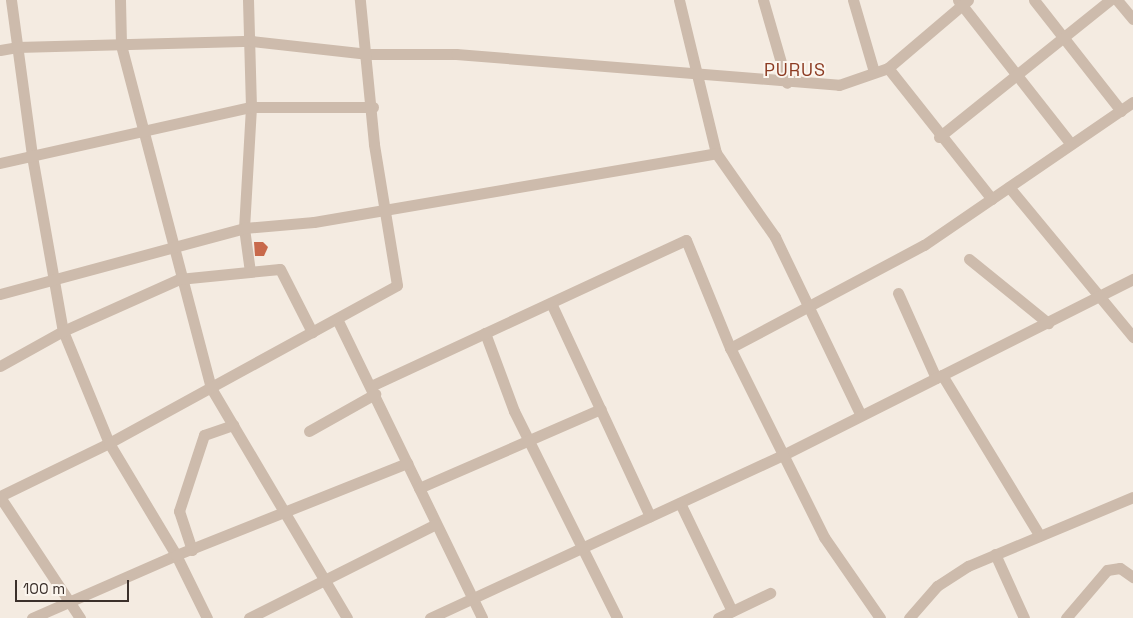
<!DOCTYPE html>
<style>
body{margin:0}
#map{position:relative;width:1133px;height:618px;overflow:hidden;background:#f4ebe1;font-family:"Space Grotesk",sans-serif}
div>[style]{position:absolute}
.building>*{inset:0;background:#c8694b}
.minor>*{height:11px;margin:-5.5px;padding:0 5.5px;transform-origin:5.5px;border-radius:5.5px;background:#cdbbac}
span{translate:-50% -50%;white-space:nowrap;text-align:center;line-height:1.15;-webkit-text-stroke:4px #fbf5ee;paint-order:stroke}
.neighbourhood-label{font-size:18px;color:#8c3b22;letter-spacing:1px}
.scale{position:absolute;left:15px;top:580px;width:114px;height:22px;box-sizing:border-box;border:2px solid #3b302b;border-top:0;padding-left:6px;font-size:15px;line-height:18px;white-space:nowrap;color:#3b302b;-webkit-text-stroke:4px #fbf5ee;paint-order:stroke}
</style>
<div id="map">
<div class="building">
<i style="clip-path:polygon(254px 242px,263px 242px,268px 247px,264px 256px,255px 256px)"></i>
</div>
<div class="minor">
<i style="left:11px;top:0;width:157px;rotate:82.3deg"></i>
<i style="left:32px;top:156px;width:178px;rotate:80deg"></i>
<i style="left:63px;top:331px;width:121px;rotate:67.7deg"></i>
<i style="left:109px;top:443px;width:131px;rotate:59.1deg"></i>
<i style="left:176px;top:555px;width:70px;rotate:63.8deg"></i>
<i style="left:120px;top:0;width:45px;rotate:88.7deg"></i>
<i style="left:121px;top:45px;width:355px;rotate:75.3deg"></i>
<i style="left:211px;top:388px;width:267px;rotate:59.4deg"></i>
<i style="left:248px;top:0;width:107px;rotate:88.4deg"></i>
<i style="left:251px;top:107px;width:121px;rotate:93.3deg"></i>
<i style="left:244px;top:228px;width:44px;rotate:82.2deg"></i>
<i style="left:679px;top:0;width:157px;rotate:76.4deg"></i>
<i style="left:716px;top:153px;width:103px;rotate:54.9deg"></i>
<i style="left:775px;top:237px;width:196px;rotate:64.3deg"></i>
<i style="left:763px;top:0;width:86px;rotate:73.9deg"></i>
<i style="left:853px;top:0;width:75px;rotate:73.7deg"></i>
<i style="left:958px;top:0;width:183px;rotate:51.9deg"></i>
<i style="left:1034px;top:0;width:141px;rotate:51.9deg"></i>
<i style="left:1117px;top:0;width:25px;rotate:50deg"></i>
<i style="left:0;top:50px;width:17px;rotate:-10deg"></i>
<i style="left:17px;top:47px;width:235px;rotate:-1.5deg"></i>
<i style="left:252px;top:41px;width:117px;rotate:6.4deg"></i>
<i style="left:368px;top:54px;width:88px"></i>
<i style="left:456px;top:54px;width:384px;rotate:4.6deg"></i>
<i style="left:839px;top:85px;width:52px;rotate:-19.1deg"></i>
<i style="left:888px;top:68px;width:105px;rotate:-40.4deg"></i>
<i style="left:888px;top:68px;width:167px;rotate:51.6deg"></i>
<i style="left:939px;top:137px;width:219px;rotate:-38.7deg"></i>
<i style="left:0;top:163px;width:257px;rotate:-12.6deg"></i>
<i style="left:251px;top:107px;width:122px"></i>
<i style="left:1009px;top:187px;width:195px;rotate:50.4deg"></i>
<i style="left:969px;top:259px;width:102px;rotate:39deg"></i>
<i style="left:898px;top:293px;width:93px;rotate:65.9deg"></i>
<i style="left:0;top:294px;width:253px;rotate:-15.1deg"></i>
<i style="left:244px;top:228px;width:70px;rotate:-4.9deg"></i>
<i style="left:314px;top:222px;width:408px;rotate:-9.7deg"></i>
<i style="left:551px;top:303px;width:235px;rotate:65.1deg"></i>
<i style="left:337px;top:319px;width:332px;rotate:64.1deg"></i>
<i style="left:485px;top:333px;width:83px;rotate:69.6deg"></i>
<i style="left:514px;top:411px;width:231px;rotate:63.5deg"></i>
<i style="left:0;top:366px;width:72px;rotate:-29.1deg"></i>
<i style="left:63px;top:331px;width:127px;rotate:-24.1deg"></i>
<i style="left:179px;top:279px;width:101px;rotate:-5.7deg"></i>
<i style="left:280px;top:269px;width:71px;rotate:63.1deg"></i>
<i style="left:942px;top:375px;width:188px;rotate:58.7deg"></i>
<i style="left:371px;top:386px;width:347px;rotate:-24.9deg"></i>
<i style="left:686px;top:240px;width:117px;rotate:67.8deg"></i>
<i style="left:309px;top:431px;width:76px;rotate:-29.3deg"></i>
<i style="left:419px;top:488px;width:198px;rotate:-23.5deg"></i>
<i style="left:0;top:496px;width:121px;rotate:-25.9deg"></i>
<i style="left:109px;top:443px;width:328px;rotate:-28.7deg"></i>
<i style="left:397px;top:285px;width:143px;rotate:-99.3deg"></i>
<i style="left:374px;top:144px;width:145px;rotate:-95.6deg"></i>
<i style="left:0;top:497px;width:145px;rotate:56.5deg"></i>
<i style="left:680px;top:503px;width:120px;rotate:64.3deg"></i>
<i style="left:192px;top:550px;width:41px;rotate:-108.4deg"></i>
<i style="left:179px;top:511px;width:80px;rotate:-71.8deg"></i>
<i style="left:204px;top:435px;width:31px;rotate:-19deg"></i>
<i style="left:995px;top:554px;width:70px;rotate:65.6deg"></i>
<i style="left:32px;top:618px;width:157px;rotate:-23.6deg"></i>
<i style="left:176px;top:555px;width:249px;rotate:-21.7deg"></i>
<i style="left:249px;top:618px;width:209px;rotate:-26.7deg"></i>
<i style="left:430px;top:618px;width:391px;rotate:-24.8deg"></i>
<i style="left:785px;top:454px;width:390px;rotate:-26.7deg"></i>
<i style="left:718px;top:618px;width:58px;rotate:-25.7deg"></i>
<i style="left:880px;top:618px;width:98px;rotate:-124.7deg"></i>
<i style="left:824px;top:537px;width:211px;rotate:-116.4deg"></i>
<i style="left:730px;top:348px;width:220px;rotate:-28deg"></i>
<i style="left:924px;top:245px;width:253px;rotate:-34.4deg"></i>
<i style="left:909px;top:618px;width:43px;rotate:-48.8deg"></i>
<i style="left:937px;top:586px;width:37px;rotate:-33deg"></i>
<i style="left:968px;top:566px;width:179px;rotate:-22.7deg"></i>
<i style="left:1066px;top:618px;width:63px;rotate:-49.5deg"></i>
<i style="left:1107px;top:570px;width:13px;rotate:-9deg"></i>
<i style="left:1120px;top:568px;width:16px;rotate:35deg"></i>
</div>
<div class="neighbourhood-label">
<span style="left:795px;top:70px">PURUS</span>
</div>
<div class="scale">100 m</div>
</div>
